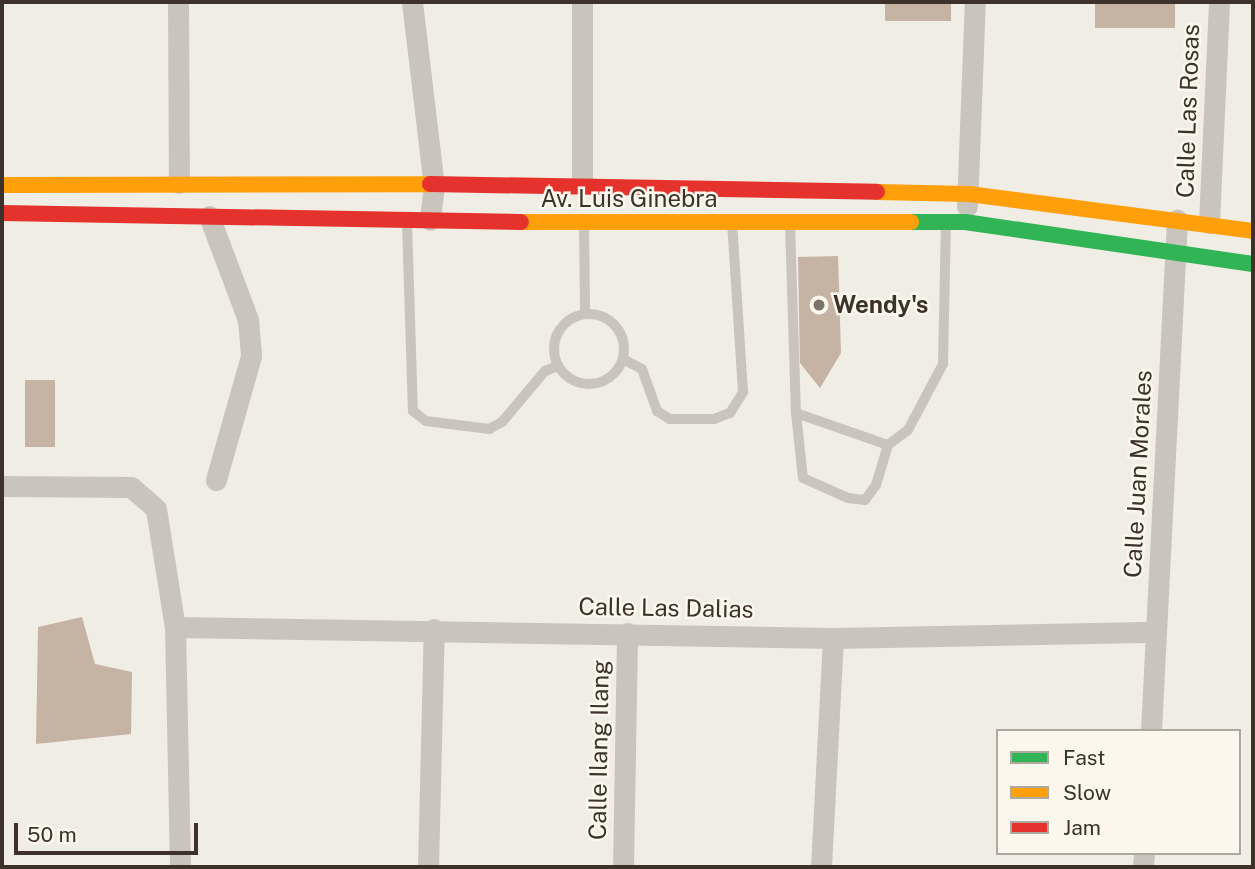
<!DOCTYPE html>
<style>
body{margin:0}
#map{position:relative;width:1255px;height:869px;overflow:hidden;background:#f0ede4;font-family:"Public Sans",sans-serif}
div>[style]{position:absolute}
.building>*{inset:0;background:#c5b3a4;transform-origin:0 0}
.lane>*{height:10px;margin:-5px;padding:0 5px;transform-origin:5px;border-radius:5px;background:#cac5bc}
.lane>.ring{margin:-5px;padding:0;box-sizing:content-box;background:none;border:10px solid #cac5bc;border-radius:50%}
.street>*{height:21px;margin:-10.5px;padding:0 10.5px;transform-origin:10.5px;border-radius:10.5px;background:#cac5bc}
.fast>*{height:16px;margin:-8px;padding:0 8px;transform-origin:8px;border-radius:8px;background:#30b455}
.slow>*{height:16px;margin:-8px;padding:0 8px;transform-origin:8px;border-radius:8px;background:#ff9f0a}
.jam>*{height:16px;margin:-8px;padding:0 8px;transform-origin:8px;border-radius:8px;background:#e5322d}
.dots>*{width:19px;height:19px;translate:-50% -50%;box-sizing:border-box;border:4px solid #fcf7ed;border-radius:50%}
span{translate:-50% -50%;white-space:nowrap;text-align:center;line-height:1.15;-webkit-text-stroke:5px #fcf7ed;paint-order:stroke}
.street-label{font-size:24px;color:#3c322a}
.poi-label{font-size:24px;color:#3c322a;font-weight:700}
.left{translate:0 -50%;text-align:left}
.frame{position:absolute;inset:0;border:4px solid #3c322a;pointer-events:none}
.legend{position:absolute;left:996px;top:729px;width:245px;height:126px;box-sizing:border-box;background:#fcf7ed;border:2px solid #afa89f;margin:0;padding:9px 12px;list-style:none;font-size:21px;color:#3c322a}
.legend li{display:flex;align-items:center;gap:14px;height:35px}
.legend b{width:35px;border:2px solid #afa89f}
.scale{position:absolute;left:14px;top:823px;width:184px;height:32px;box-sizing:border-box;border:4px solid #3c322a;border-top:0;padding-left:9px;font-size:21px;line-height:24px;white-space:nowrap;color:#3c322a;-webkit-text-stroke:5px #fcf7ed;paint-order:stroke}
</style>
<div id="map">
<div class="building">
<i style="left:885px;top:2px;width:66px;height:19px"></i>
<i style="left:1095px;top:2px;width:80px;height:26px"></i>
<i style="clip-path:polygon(838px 256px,841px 353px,820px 388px,800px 363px,798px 257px)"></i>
<i style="left:25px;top:380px;width:30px;height:67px"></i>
<i style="clip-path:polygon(82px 617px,95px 664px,132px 672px,131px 734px,36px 744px,38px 627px)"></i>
</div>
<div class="lane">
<i style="left:407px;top:223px;width:188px;rotate:88.2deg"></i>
<i style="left:413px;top:411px;width:16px;rotate:38deg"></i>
<i style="left:426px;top:421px;width:64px;rotate:7.2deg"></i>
<i style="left:489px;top:429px;width:15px;rotate:-28deg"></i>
<i style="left:502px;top:422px;width:67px;rotate:-49.9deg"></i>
<i style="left:545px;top:371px;width:14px;rotate:-21deg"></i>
<i style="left:790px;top:224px;width:189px;rotate:88.2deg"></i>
<i style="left:796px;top:413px;width:97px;rotate:19.2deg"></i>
<i style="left:888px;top:445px;width:25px;rotate:-37deg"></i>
<i style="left:908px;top:430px;width:75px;rotate:-62.1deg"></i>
<i style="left:943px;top:364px;width:140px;rotate:-88.8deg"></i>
<i style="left:584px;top:226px;width:88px;rotate:89.3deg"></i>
<i class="ring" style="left:554px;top:314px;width:60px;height:60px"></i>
<i style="left:623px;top:359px;width:21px;rotate:28deg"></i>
<i style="left:642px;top:369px;width:45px;rotate:70.3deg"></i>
<i style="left:657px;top:411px;width:15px;rotate:32deg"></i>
<i style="left:670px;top:419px;width:44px"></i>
<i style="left:714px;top:419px;width:17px;rotate:-21deg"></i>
<i style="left:730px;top:413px;width:25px;rotate:-58deg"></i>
<i style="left:743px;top:392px;width:169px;rotate:-93.7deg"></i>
<i style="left:796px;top:413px;width:65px;rotate:83.9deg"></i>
<i style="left:803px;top:478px;width:49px;rotate:24deg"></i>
<i style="left:848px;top:498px;width:17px;rotate:7deg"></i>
<i style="left:865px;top:500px;width:19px;rotate:-54deg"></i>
<i style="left:876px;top:485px;width:42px;rotate:-73.3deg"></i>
</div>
<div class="street">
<i style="left:178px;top:2px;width:181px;rotate:89.7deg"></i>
<i style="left:412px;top:2px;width:185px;rotate:83.2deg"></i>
<i style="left:434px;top:186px;width:34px;rotate:97deg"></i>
<i style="left:582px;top:2px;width:182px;rotate:90deg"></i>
<i style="left:967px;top:206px;width:204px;rotate:-87.8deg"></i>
<i style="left:209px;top:216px;width:111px;rotate:69.4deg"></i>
<i style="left:248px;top:320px;width:36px;rotate:85deg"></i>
<i style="left:251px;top:356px;width:129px;rotate:105.8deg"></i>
<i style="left:1209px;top:223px;width:221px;rotate:-87.4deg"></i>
<i style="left:2px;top:486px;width:129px;rotate:0.4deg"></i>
<i style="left:131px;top:487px;width:33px;rotate:41deg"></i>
<i style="left:156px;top:509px;width:120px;rotate:80.9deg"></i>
<i style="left:175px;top:627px;width:240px;rotate:88.8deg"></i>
<i style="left:175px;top:627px;width:658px;rotate:0.96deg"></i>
<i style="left:833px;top:638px;width:323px;rotate:-1.1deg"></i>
<i style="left:1151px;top:731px;width:512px;rotate:-87.09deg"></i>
<i style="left:428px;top:867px;width:238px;rotate:-88.6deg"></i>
<i style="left:623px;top:867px;width:234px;rotate:-89deg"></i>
<i style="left:821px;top:867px;width:229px;rotate:-87deg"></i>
<i style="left:1143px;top:867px;width:14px;rotate:-86deg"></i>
</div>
<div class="fast">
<i style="left:911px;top:222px;width:54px"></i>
<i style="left:965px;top:222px;width:291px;rotate:8.3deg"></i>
</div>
<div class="slow">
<i style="left:2px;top:185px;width:428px;rotate:-0.1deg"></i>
<i style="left:877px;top:192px;width:92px;rotate:1.2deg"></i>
<i style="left:969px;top:194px;width:286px;rotate:7.4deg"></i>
<i style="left:521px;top:222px;width:390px"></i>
</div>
<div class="jam">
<i style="left:430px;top:184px;width:447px;rotate:1deg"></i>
<i style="left:2px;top:213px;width:519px;rotate:0.99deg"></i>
</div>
<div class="dots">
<i style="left:819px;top:305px;background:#7b736b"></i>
</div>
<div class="street-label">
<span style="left:1188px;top:111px;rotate:-88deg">Calle Las Rosas</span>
<span style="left:629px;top:199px">Av. Luis Ginebra</span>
<span style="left:1138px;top:474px;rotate:-87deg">Calle Juan Morales</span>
<span style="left:666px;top:608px;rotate:1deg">Calle Las Dalias</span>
<span style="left:599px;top:750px;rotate:-89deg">Calle Ilang Ilang</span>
</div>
<div class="poi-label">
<span class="left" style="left:833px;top:305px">Wendy's</span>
</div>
<div class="frame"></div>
<ul class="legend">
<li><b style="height:9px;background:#30b455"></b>Fast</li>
<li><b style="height:9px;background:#ff9f0a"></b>Slow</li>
<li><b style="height:9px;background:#e5322d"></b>Jam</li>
</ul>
<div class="scale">50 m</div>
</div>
